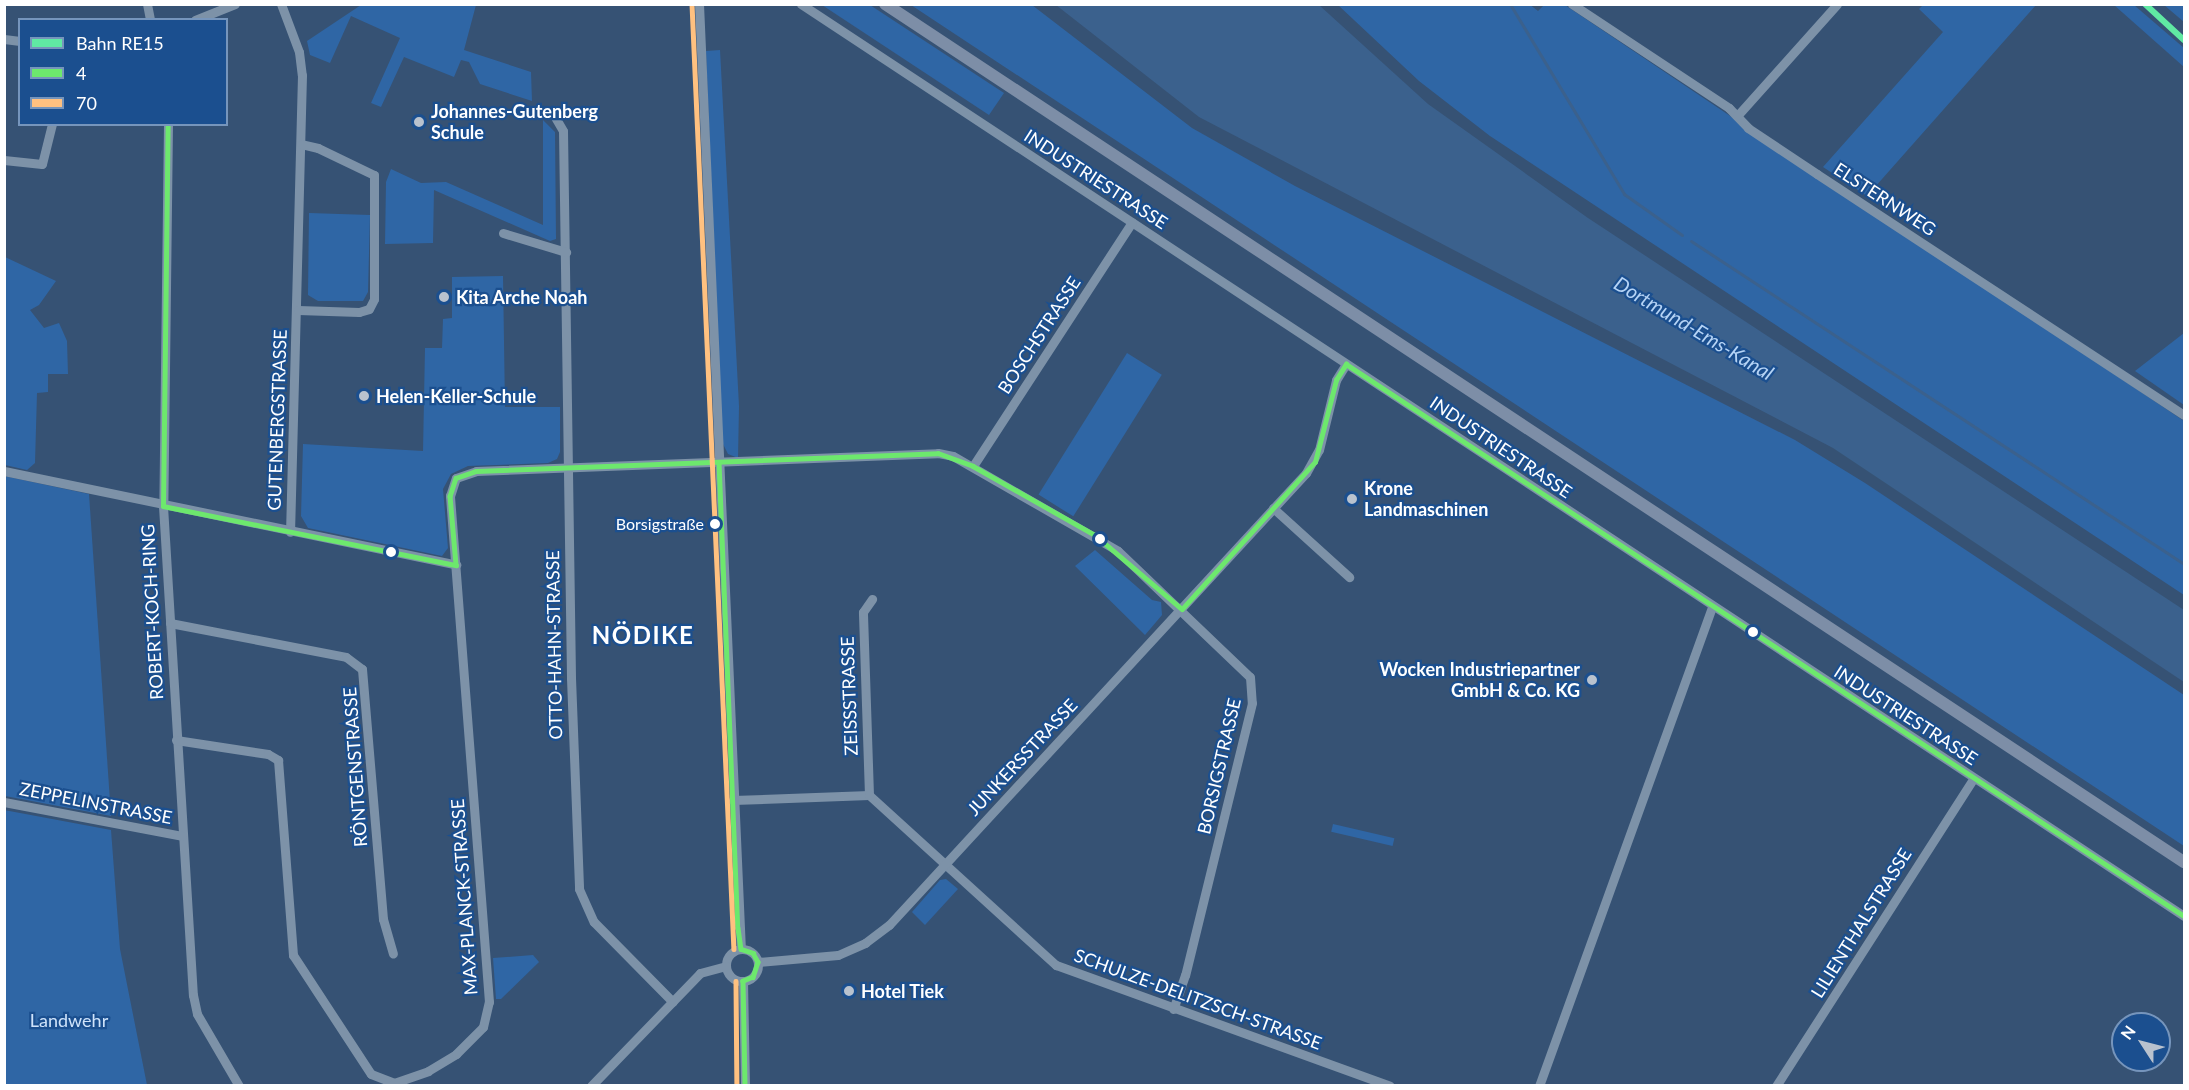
<!DOCTYPE html>
<meta charset="utf-8">
<style>
body{margin:0}
#map{position:relative;width:2189px;height:1090px;overflow:hidden;background:#365274;font-family:Lato,sans-serif}
div>[style]{position:absolute}
.green>*{inset:0;background:#2f66a5;transform-origin:0 0}
.water>*{inset:0;background:#3b618d}
.stream>*{height:3px;margin:-1.5px;padding:0 1.5px;transform-origin:1.5px;border-radius:1.5px;background:#3b618d}
.minor>*{height:9px;margin:-4.5px;padding:0 4.5px;transform-origin:4.5px;border-radius:4.5px;background:#7d92a8}
.minor>.ring{margin:-4.5px;padding:0;box-sizing:content-box;background:none;border:9px solid #7d92a8;border-radius:50%}
.major>*{height:12px;margin:-6px;padding:0 6px;transform-origin:6px;border-radius:6px;background:#7d8ea7}
.bus-1>*{height:4.5px;margin:-2.25px;padding:0 2.25px;transform-origin:2.25px;border-radius:2.25px;background:#6de86d}
.bus-2>*{height:4.5px;margin:-2.25px;padding:0 2.25px;transform-origin:2.25px;border-radius:2.25px;background:#ffc180}
.rail-1>*{height:6px;margin:-3px;padding:0 3px;transform-origin:3px;border-radius:3px;background:#60e9a3}
.dots>*{width:16px;height:16px;translate:-50% -50%;box-sizing:border-box;border:3px solid #1b4f8f;border-radius:50%}
span{translate:-50% -50%;white-space:nowrap;text-align:center;line-height:1.15;-webkit-text-stroke:4.5px #1b4f8f;paint-order:stroke}
.bus-label{font-size:16px;color:#fff}
.right{translate:-100% -50%;text-align:right}
.poi-label{font-size:18px;color:#fff;font-weight:700}
.left{translate:0 -50%;text-align:left}
.street-label{font-size:18px;color:#fff}
.park-label{font-size:18px;color:#cfe3fa}
.water-label{font-size:20px;color:#b5d3f5;font-style:italic}
.district-label{font-size:24px;color:#fff;font-weight:700;letter-spacing:1.5px}
.frame{position:absolute;inset:0;border:6px solid #fff;pointer-events:none}
.legend{position:absolute;left:18px;top:18px;width:210px;height:108px;box-sizing:border-box;background:#1b4f8f;border:2px solid #7695bc;margin:0;padding:8px 10px;list-style:none;font-size:18px;color:#fff}
.legend li{display:flex;align-items:center;gap:12px;height:30px}
.legend b{width:30px;border:2px solid #7695bc}
.north{position:absolute;left:2111px;top:1012px;width:60px;height:60px;box-sizing:border-box;background:#1b4f8f;border:2px solid #7695bc;border-radius:50%;rotate:306deg;font-size:16px;font-weight:700;line-height:24px;text-align:center;color:#fff}
.north::after{content:'';display:block;margin:auto;width:21px;height:27px;background:#b9c2ce;clip-path:polygon(50% 0,100% 100%,50% 72%,0 100%)}
</style>
<div id="map">
<div class="green">
<i style="clip-path:polygon(1529px 4px,1538px 11px,1544px 5px,1565px 5px,2184px 421px,2184px 595px,1490px 136px,1419px 81px,1338px 5px)"></i>
<i style="clip-path:polygon(361px 5px,476px 5px,464px 50px,531px 72px,532px 101px,480px 84px,469px 62px,461px 60px,454px 77px,404px 57px,381px 107px,371px 103px,400px 38px,351px 16px,330px 63px,310px 55px,307px 41px)"></i>
<i style="clip-path:polygon(822px 5px,870px 5px,1004px 93px,989px 115px)"></i>
<i style="clip-path:polygon(911px 5px,1032px 5px,1192px 128px,1295px 186px,1795px 440px,1865px 483px,2184px 695px,2184px 846px)"></i>
<i style="clip-path:polygon(1923px 5px,2036px 5px,1867px 196px,1823px 167px,1943px 32px,1919px 9px)"></i>
<i style="clip-path:polygon(2114px 5px,2134px 5px,2184px 48px,2184px 67px)"></i>
<i style="clip-path:polygon(2164px 5px,2184px 5px,2184px 22px)"></i>
<i style="clip-path:polygon(720px 50px,739px 406px,738px 458px,728px 454px,722px 442px,706px 51px)"></i>
<i style="clip-path:polygon(543px 120px,555px 132px,556px 239px,550px 241px,434px 190px,433px 243px,385px 244px,386px 182px,391px 169px,421px 183px,446px 182px,543px 225px)"></i>
<i style="clip-path:polygon(309px 213px,370px 215px,368px 292px,363px 301px,318px 301px,308px 295px)"></i>
<i style="clip-path:polygon(5px 257px,56px 281px,39px 305px,30px 310px,44px 328px,59px 323px,67px 341px,68px 374px,48px 374px,48px 392px,37px 393px,35px 463px,27px 470px,5px 465px)"></i>
<i style="clip-path:polygon(503px 276px,505px 407px,560px 407px,560px 452px,557px 459px,548px 463px,468px 466px,451px 474px,443px 489px,448px 548px,442px 556px,308px 528px,301px 516px,303px 444px,423px 451px,425px 348px,442px 348px,443px 319px,452px 318px,452px 277px)"></i>
<i style="clip-path:polygon(2184px 333px,2184px 405px,2135px 371px)"></i>
<i style="left:1127px;top:353px;width:41px;height:167px;rotate:32deg"></i>
<i style="clip-path:polygon(4px 476px,89px 494px,111px 816px,5px 796px)"></i>
<i style="clip-path:polygon(1095px 550px,1152px 600px,1161px 602px,1162px 615px,1145px 635px,1075px 566px)"></i>
<i style="clip-path:polygon(4px 810px,111px 830px,120px 949px,147px 1085px,5px 1085px)"></i>
<i style="left:1333px;top:824px;width:63px;height:8px;rotate:13deg"></i>
<i style="clip-path:polygon(946px 879px,958px 889px,925px 925px,912px 912px,940px 880px)"></i>
<i style="clip-path:polygon(533px 955px,539px 962px,501px 999px,496px 999px,493px 958px)"></i>
</div>
<div class="water">
<i style="clip-path:polygon(1056px 5px,1319px 5px,1428px 104px,1588px 218px,2184px 610px,2184px 682px,1833px 448px,1199px 117px)"></i>
</div>
<div class="stream">
<i style="left:1510px;top:4px;width:222px;rotate:59deg"></i>
<i style="left:1624px;top:194px;width:71px;rotate:35.3deg"></i>
<i style="left:1691px;top:241px;width:589px;rotate:33.23deg"></i>
</div>
<div class="minor">
<i style="left:147px;top:4px;width:16px;rotate:79deg"></i>
<i style="left:281px;top:4px;width:51px;rotate:69.4deg"></i>
<i style="left:299px;top:52px;width:23px;rotate:83deg"></i>
<i style="left:302px;top:75px;width:457px;rotate:91.5deg"></i>
<i style="left:699px;top:4px;width:946px;rotate:87.46deg"></i>
<i style="left:801px;top:4px;width:1657px;rotate:33.4deg"></i>
<i style="left:1572px;top:4px;width:188px;rotate:33.5deg"></i>
<i style="left:1729px;top:108px;width:28px;rotate:46deg"></i>
<i style="left:1748px;top:128px;width:83px;rotate:33.7deg"></i>
<i style="left:1817px;top:174px;width:439px;rotate:33.3deg"></i>
<i style="left:195px;top:20px;width:43px;rotate:-21.8deg"></i>
<i style="left:4px;top:39px;width:16px;rotate:7deg"></i>
<i style="left:1737px;top:116px;width:150px;rotate:-48.2deg"></i>
<i style="left:555px;top:117px;width:16px;rotate:60deg"></i>
<i style="left:563px;top:131px;width:547px;rotate:89.16deg"></i>
<i style="left:571px;top:678px;width:211px;rotate:87.8deg"></i>
<i style="left:579px;top:889px;width:36px;rotate:66deg"></i>
<i style="left:594px;top:922px;width:112px;rotate:45.4deg"></i>
<i style="left:168px;top:124px;width:382px;rotate:90.7deg"></i>
<i style="left:163px;top:506px;width:490px;rotate:86.5deg"></i>
<i style="left:193px;top:995px;width:19px;rotate:78deg"></i>
<i style="left:197px;top:1014px;width:83px;rotate:59.7deg"></i>
<i style="left:4px;top:160px;width:38px;rotate:6deg"></i>
<i style="left:42px;top:164px;width:41px;rotate:-76deg"></i>
<i style="left:503px;top:233px;width:66px;rotate:16.8deg"></i>
<i style="left:298px;top:310px;width:61px;rotate:1.9deg"></i>
<i style="left:359px;top:312px;width:10px;rotate:-17deg"></i>
<i style="left:369px;top:309px;width:11px;rotate:-63deg"></i>
<i style="left:374px;top:299px;width:124px;rotate:-90deg"></i>
<i style="left:374px;top:175px;width:62px;rotate:-154.3deg"></i>
<i style="left:318px;top:148px;width:17px;rotate:-167deg"></i>
<i style="left:973px;top:466px;width:291px;rotate:-56.9deg"></i>
<i style="left:4px;top:471px;width:462px;rotate:11.7deg"></i>
<i style="left:1273px;top:508px;width:103px;rotate:42.2deg"></i>
<i style="left:170px;top:623px;width:179px;rotate:10.9deg"></i>
<i style="left:346px;top:657px;width:20px;rotate:37deg"></i>
<i style="left:362px;top:669px;width:251px;rotate:85.2deg"></i>
<i style="left:383px;top:919px;width:36px;rotate:74deg"></i>
<i style="left:176px;top:740px;width:93px;rotate:8.7deg"></i>
<i style="left:268px;top:754px;width:12px;rotate:31deg"></i>
<i style="left:278px;top:760px;width:196px;rotate:85.6deg"></i>
<i style="left:293px;top:955px;width:142px;rotate:56.8deg"></i>
<i style="left:371px;top:1074px;width:25px;rotate:21deg"></i>
<i style="left:394px;top:1083px;width:36px;rotate:-19deg"></i>
<i style="left:428px;top:1071px;width:33px;rotate:-31deg"></i>
<i style="left:456px;top:1054px;width:38px;rotate:-45deg"></i>
<i style="left:483px;top:1027px;width:26px;rotate:-77deg"></i>
<i style="left:489px;top:1002px;width:508px;rotate:-94.41deg"></i>
<i style="left:450px;top:496px;width:19px;rotate:-72deg"></i>
<i style="left:456px;top:478px;width:21px;rotate:-19deg"></i>
<i style="left:476px;top:471px;width:462px;rotate:-2.2deg"></i>
<i style="left:938px;top:453px;width:15px;rotate:11deg"></i>
<i style="left:953px;top:456px;width:190px;rotate:29.9deg"></i>
<i style="left:1118px;top:551px;width:182px;rotate:43.7deg"></i>
<i style="left:1250px;top:677px;width:26px;rotate:86deg"></i>
<i style="left:1252px;top:703px;width:280px;rotate:103.8deg"></i>
<i style="left:1185px;top:975px;width:36px;rotate:109deg"></i>
<i style="left:869px;top:795px;width:183px;rotate:-91.9deg"></i>
<i style="left:863px;top:612px;width:16px;rotate:-55deg"></i>
<i style="left:733px;top:800px;width:136px;rotate:-2.1deg"></i>
<i style="left:869px;top:795px;width:253px;rotate:42.3deg"></i>
<i style="left:1056px;top:965px;width:355px;rotate:19.9deg"></i>
<i style="left:4px;top:802px;width:181px;rotate:10.8deg"></i>
<i class="ring" style="left:726px;top:949px;width:23px;height:23px"></i>
<i style="left:758px;top:962px;width:80px;rotate:-5deg"></i>
<i style="left:838px;top:955px;width:30px;rotate:-24deg"></i>
<i style="left:865px;top:943px;width:30px;rotate:-37deg"></i>
<i style="left:889px;top:925px;width:615px;rotate:-47.31deg"></i>
<i style="left:1306px;top:473px;width:26px;rotate:-61deg"></i>
<i style="left:1319px;top:450px;width:72px;rotate:-76.3deg"></i>
<i style="left:1336px;top:380px;width:19px;rotate:-58deg"></i>
<i style="left:743px;top:981px;width:105px;rotate:88.9deg"></i>
<i style="left:591px;top:1086px;width:157px;rotate:-46deg"></i>
<i style="left:700px;top:973px;width:27px;rotate:-15deg"></i>
<i style="left:1539px;top:1086px;width:509px;rotate:-70.14deg"></i>
<i style="left:1776px;top:1086px;width:365px;rotate:-57.3deg"></i>
</div>
<div class="major">
<i style="left:885px;top:4px;width:1557px;rotate:33.45deg"></i>
</div>
<div class="bus-1">
<i style="left:719px;top:462px;width:466px;rotate:87.7deg"></i>
<i style="left:738px;top:928px;width:21px;rotate:82deg"></i>
<i style="left:741px;top:949px;width:13px;rotate:18deg"></i>
<i style="left:753px;top:953px;width:10px;rotate:61deg"></i>
<i style="left:758px;top:962px;width:16px;rotate:108deg"></i>
<i style="left:753px;top:977px;width:11px;rotate:158deg"></i>
<i style="left:743px;top:981px;width:105px;rotate:88.9deg"></i>
<i style="left:456px;top:478px;width:21px;rotate:-19deg"></i>
<i style="left:476px;top:471px;width:462px;rotate:-2.2deg"></i>
<i style="left:938px;top:453px;width:37px;rotate:20deg"></i>
<i style="left:973px;top:466px;width:140px;rotate:29.5deg"></i>
<i style="left:1095px;top:535px;width:114px;rotate:40.4deg"></i>
<i style="left:1182px;top:609px;width:198px;rotate:-47.9deg"></i>
<i style="left:1315px;top:462px;width:85px;rotate:-75.6deg"></i>
<i style="left:1336px;top:380px;width:19px;rotate:-58deg"></i>
<i style="left:1346px;top:364px;width:1003px;rotate:33.37deg"></i>
<i style="left:456px;top:478px;width:19px;rotate:108deg"></i>
<i style="left:450px;top:496px;width:69px;rotate:85deg"></i>
<i style="left:163px;top:506px;width:382px;rotate:-89.3deg"></i>
<i style="left:163px;top:506px;width:299px;rotate:11.4deg"></i>
</div>
<div class="bus-2">
<i style="left:692px;top:4px;width:946px;rotate:87.46deg"></i>
<i style="left:736px;top:981px;width:105px;rotate:89.5deg"></i>
</div>
<div class="rail-1">
<i style="left:2145px;top:4px;width:53px;rotate:42.7deg"></i>
</div>
<div class="dots">
<i style="left:419px;top:122px;background:#b9c2ce"></i>
<i style="left:444px;top:297px;background:#b9c2ce"></i>
<i style="left:364px;top:396px;background:#b9c2ce"></i>
<i style="left:1352px;top:499px;background:#b9c2ce"></i>
<i style="left:715px;top:524px;background:#fff"></i>
<i style="left:1100px;top:539px;background:#fff"></i>
<i style="left:391px;top:552px;background:#fff"></i>
<i style="left:1753px;top:632px;background:#fff"></i>
<i style="left:1592px;top:680px;background:#b9c2ce"></i>
<i style="left:849px;top:991px;background:#b9c2ce"></i>
</div>
<div class="bus-label">
<span class="right" style="left:704px;top:524px">Borsigstraße</span>
</div>
<div class="poi-label">
<span class="left" style="left:431px;top:122px">Johannes-Gutenberg<br>Schule</span>
<span class="left" style="left:456px;top:297px">Kita Arche Noah</span>
<span class="left" style="left:376px;top:396px">Helen-Keller-Schule</span>
<span class="left" style="left:1364px;top:499px">Krone<br>Landmaschinen</span>
<span class="right" style="left:1580px;top:680px">Wocken Industriepartner<br>GmbH &amp; Co. KG</span>
<span class="left" style="left:861px;top:991px">Hotel Tiek</span>
</div>
<div class="street-label">
<span style="left:1096px;top:179px;rotate:33deg">INDUSTRIESTRASSE</span>
<span style="left:1885px;top:199px;rotate:33deg">ELSTERNWEG</span>
<span style="left:1039px;top:335px;rotate:-57deg">BOSCHSTRASSE</span>
<span style="left:277px;top:420px;rotate:-88deg">GUTENBERGSTRASSE</span>
<span style="left:1501px;top:447px;rotate:34deg">INDUSTRIESTRASSE</span>
<span style="left:152px;top:612px;rotate:-93deg">ROBERT-KOCH-RING</span>
<span style="left:554px;top:645px;rotate:-91deg">OTTO-HAHN-STRASSE</span>
<span style="left:849px;top:696px;rotate:-92deg">ZEISSSTRASSE</span>
<span style="left:1906px;top:715px;rotate:33deg">INDUSTRIESTRASSE</span>
<span style="left:1022px;top:757px;rotate:-47deg">JUNKERSSTRASSE</span>
<span style="left:1219px;top:766px;rotate:-77deg">BORSIGSTRASSE</span>
<span style="left:355px;top:767px;rotate:-94deg">RÖNTGENSTRASSE</span>
<span style="left:96px;top:803px;rotate:11deg">ZEPPELINSTRASSE</span>
<span style="left:464px;top:897px;rotate:-94deg">MAX-PLANCK-STRASSE</span>
<span style="left:1861px;top:923px;rotate:-58deg">LILIENTHALSTRASSE</span>
<span style="left:1198px;top:999px;rotate:20deg">SCHULZE-DELITZSCH-STRASSE</span>
</div>
<div class="park-label">
<span style="left:69px;top:1020px">Landwehr</span>
</div>
<div class="water-label">
<span style="left:1694px;top:328px;rotate:31deg">Dortmund-Ems-Kanal</span>
</div>
<div class="district-label">
<span style="left:643px;top:635px">NÖDIKE</span>
</div>
<div class="frame"></div>
<ul class="legend">
<li><b style="height:8px;background:#60e9a3"></b>Bahn RE15</li>
<li><b style="height:8px;background:#6de86d"></b>4</li>
<li><b style="height:8px;background:#ffc180"></b>70</li>
</ul>
<div class="north">N</div>
</div>
